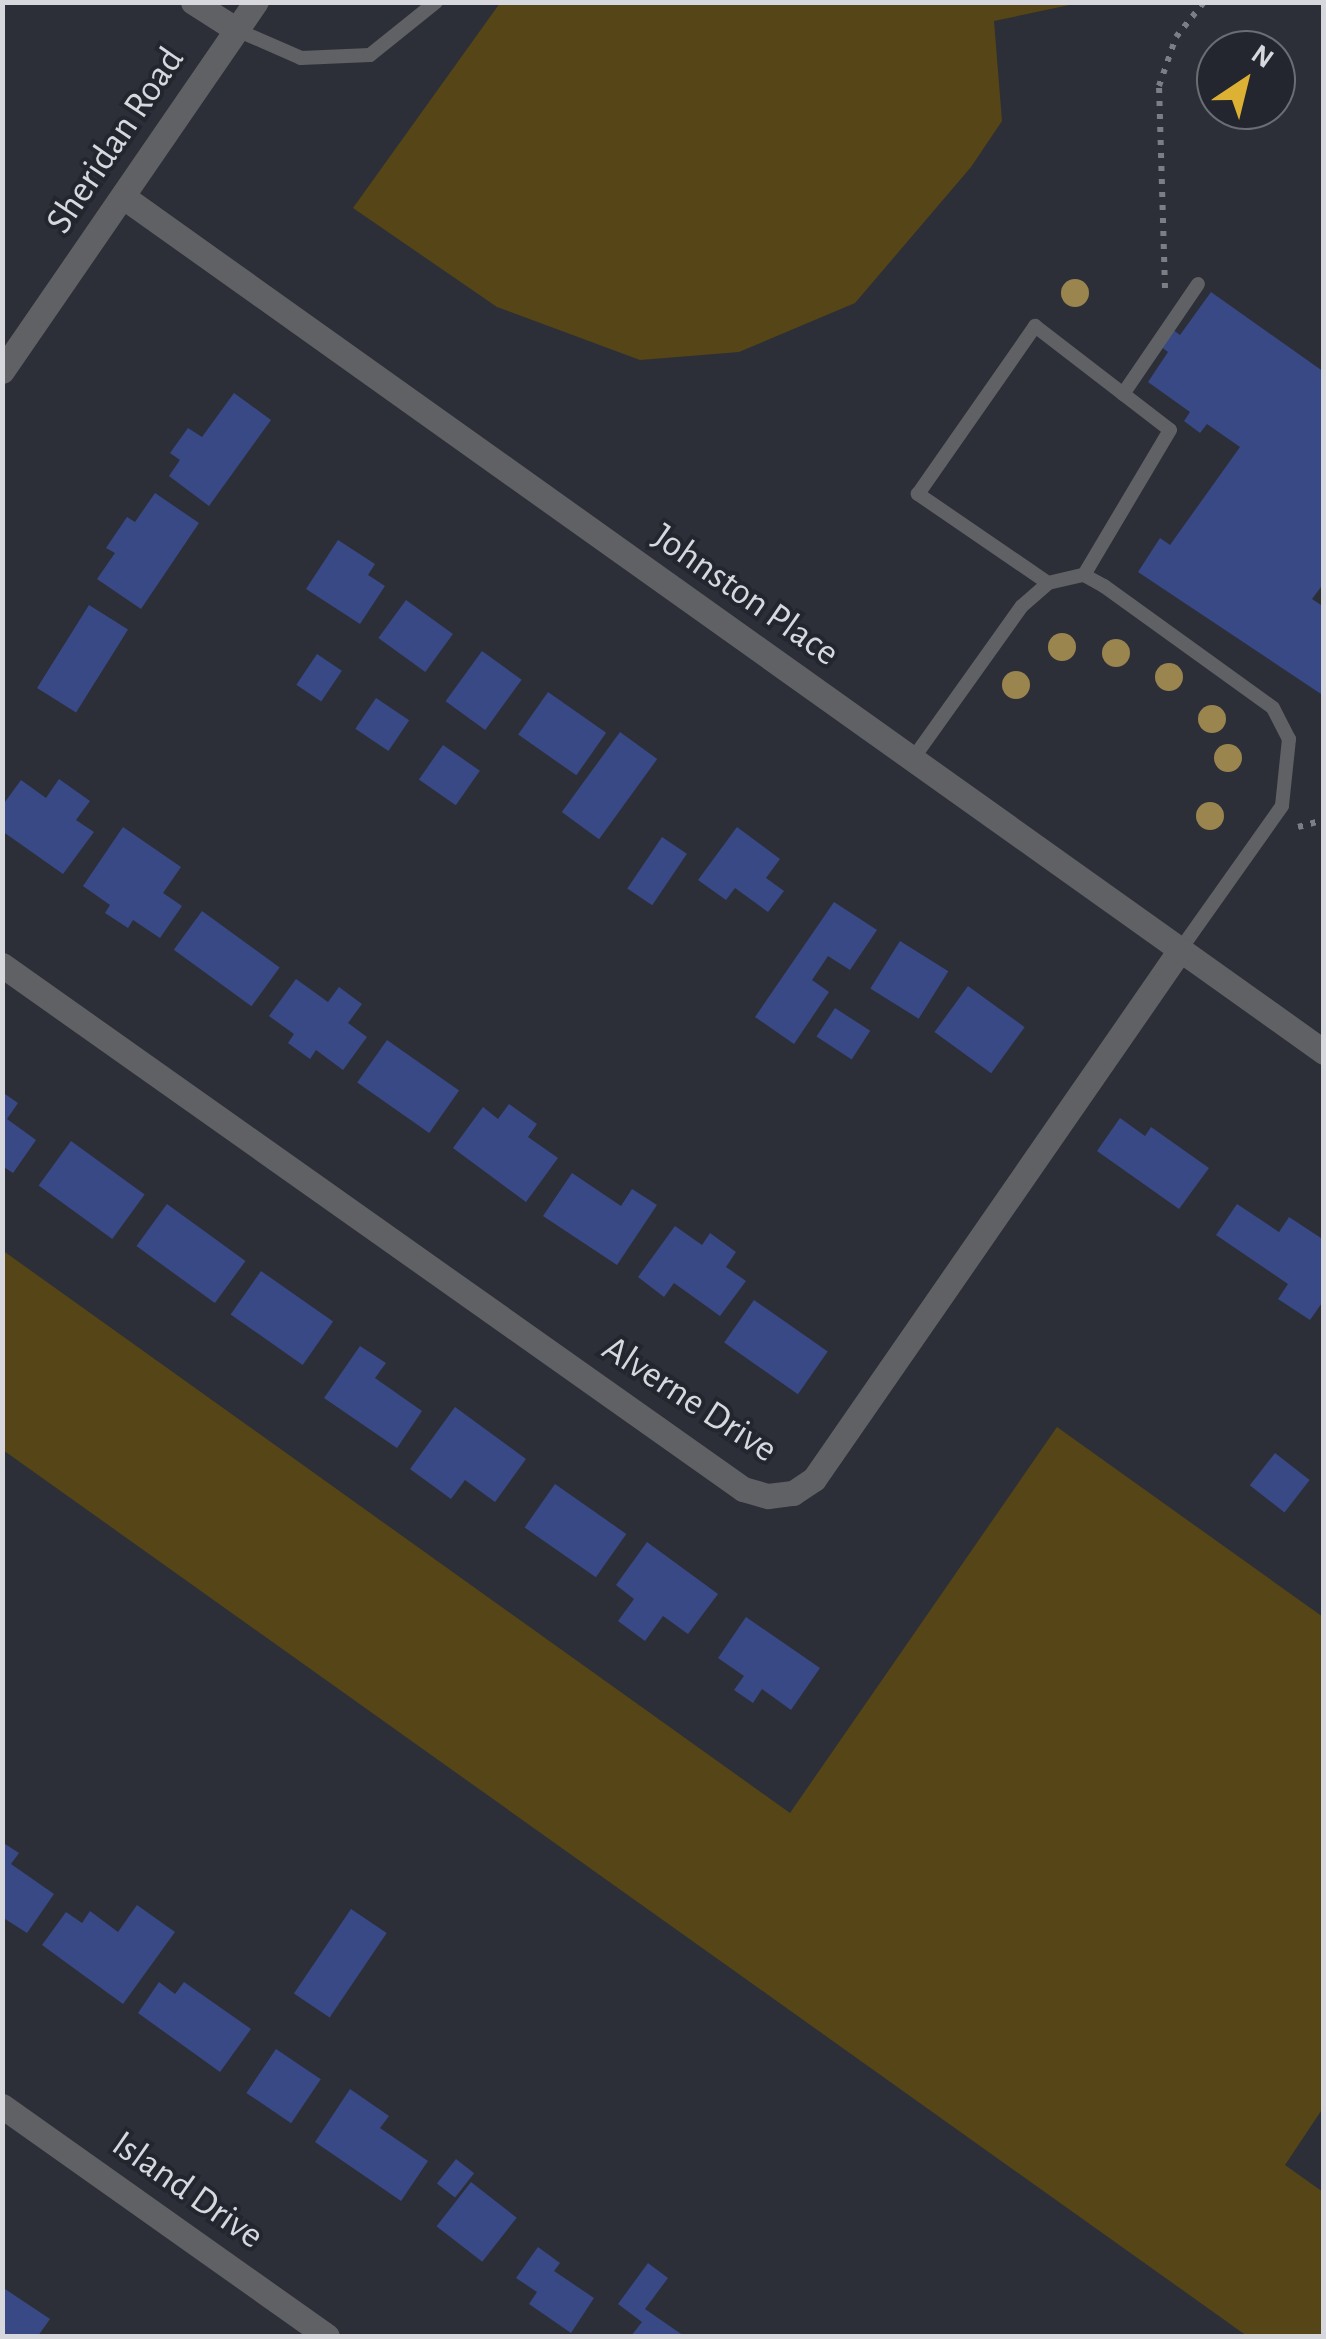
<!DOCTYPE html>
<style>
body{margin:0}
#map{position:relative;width:1326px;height:2339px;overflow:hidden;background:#2c2f38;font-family:"Alegreya Sans",sans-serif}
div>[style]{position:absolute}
.green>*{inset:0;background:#564516}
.building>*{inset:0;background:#384986;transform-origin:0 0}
.path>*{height:6px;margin-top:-3px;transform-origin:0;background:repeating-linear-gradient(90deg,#7b7e85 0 5px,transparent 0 13px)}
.service>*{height:14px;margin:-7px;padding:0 7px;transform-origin:7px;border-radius:7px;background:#606165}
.minor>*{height:25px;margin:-12.5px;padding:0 12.5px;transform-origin:12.5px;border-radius:12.5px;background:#606165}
.trees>*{width:28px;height:28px;margin:-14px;border-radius:50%;background:#9b854f}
span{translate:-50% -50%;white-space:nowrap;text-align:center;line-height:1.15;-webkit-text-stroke:8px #23262e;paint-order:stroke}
.street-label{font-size:38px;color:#d6d8de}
.frame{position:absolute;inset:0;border:5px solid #d6d8de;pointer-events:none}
.north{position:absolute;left:1196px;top:30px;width:100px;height:100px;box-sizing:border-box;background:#23262e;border:2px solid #6b6d74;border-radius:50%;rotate:35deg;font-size:28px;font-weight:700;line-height:40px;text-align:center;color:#d6d8de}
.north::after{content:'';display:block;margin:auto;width:35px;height:45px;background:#ddb133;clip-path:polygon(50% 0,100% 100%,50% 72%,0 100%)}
</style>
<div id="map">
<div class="green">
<i style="clip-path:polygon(500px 3px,500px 2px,1079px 3px,994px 21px,1002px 121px,971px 167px,855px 303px,739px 352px,640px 360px,497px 307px,353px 208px)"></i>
<i style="clip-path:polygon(2px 1250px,790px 1813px,1057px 1427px,1323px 1617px,1323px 2108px,1285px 2165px,1323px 2192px,1323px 2336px,1247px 2336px,3px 1450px)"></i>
</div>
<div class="building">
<i style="clip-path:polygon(1211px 292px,1324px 372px,1324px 583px,1312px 599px,1324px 607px,1324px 696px,1138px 572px,1160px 538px,1170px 545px,1240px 447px,1207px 424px,1200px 433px,1184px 421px,1190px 412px,1148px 382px,1168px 352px,1160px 346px,1172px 329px,1180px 335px)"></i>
<i style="clip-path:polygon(234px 393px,271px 420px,209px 506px,169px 476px,180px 460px,170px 453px,188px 428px,202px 437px)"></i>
<i style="clip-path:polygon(155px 493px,199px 523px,141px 609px,97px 579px,115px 553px,106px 548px,127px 517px,135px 522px)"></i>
<i style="clip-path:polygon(338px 540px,375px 564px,368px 575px,385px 586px,360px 624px,306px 589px)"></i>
<i style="left:406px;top:600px;width:58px;height:47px;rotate:36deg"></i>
<i style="left:89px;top:605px;width:46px;height:98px;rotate:32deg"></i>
<i style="left:482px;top:651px;width:49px;height:62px;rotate:36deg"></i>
<i style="left:317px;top:654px;width:30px;height:37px;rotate:34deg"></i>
<i style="left:548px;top:692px;width:71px;height:52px;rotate:35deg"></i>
<i style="left:376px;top:698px;width:40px;height:37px;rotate:34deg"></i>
<i style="left:620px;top:732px;width:46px;height:99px;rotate:36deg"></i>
<i style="left:443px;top:745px;width:45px;height:42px;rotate:35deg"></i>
<i style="clip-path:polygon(59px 779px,90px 801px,76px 820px,94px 832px,63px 874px,2px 831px,2px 806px,21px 780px,46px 798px)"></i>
<i style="clip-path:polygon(123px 827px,181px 867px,163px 893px,182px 906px,160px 938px,133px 920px,128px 928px,105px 913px,110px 905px,83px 886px)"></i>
<i style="clip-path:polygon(737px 827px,780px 859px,766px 878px,784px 891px,768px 912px,735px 888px,726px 900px,698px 880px)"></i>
<i style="left:662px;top:837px;width:30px;height:62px;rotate:34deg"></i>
<i style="clip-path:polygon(834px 902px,877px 930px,850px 970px,828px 956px,812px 980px,829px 992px,794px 1044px,755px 1017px)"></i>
<i style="left:202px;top:911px;width:96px;height:48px;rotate:36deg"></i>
<i style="left:900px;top:941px;width:57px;height:56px;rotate:32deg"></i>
<i style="clip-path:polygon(296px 979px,328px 1002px,339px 987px,362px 1004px,348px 1023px,367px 1037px,343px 1070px,316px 1050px,310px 1059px,288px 1043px,294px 1034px,269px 1016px)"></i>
<i style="left:968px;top:986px;width:70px;height:57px;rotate:36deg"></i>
<i style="left:835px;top:1008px;width:42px;height:34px;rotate:33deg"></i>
<i style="left:387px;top:1040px;width:88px;height:52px;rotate:35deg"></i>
<i style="clip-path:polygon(2px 1092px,18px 1103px,7px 1119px,36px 1140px,13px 1173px,2px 1166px)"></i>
<i style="clip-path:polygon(509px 1104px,537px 1124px,528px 1137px,558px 1158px,526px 1202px,453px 1148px,483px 1107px,498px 1119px)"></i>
<i style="clip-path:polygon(1120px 1118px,1145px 1136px,1151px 1127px,1209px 1168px,1179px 1209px,1097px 1151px)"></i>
<i style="left:71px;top:1141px;width:91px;height:55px;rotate:36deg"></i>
<i style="clip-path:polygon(572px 1173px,621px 1206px,632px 1189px,657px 1205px,617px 1265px,543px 1216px)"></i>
<i style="left:167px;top:1204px;width:97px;height:52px;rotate:36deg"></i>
<i style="clip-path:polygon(1237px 1204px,1279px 1232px,1289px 1217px,1324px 1240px,1324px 1300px,1310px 1320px,1278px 1299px,1288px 1284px,1216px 1235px)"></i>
<i style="clip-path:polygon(675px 1226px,702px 1245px,710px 1233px,736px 1252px,726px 1267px,746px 1281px,720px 1316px,674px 1283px,664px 1297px,638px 1277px)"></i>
<i style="left:261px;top:1271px;width:88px;height:53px;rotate:35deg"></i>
<i style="left:754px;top:1300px;width:90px;height:52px;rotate:35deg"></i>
<i style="clip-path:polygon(360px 1346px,386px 1363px,375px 1378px,422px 1411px,397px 1448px,324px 1398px)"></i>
<i style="clip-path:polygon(455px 1407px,526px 1459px,495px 1502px,465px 1480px,451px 1499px,410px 1469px)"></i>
<i style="left:1275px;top:1453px;width:44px;height:41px;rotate:38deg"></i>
<i style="left:555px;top:1484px;width:87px;height:53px;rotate:35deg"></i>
<i style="clip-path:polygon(647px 1542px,718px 1594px,688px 1634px,663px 1616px,645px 1641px,618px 1621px,634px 1599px,616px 1585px)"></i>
<i style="clip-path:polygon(746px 1617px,820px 1668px,791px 1710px,762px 1689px,753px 1703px,734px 1690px,744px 1676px,718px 1658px)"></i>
<i style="clip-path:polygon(2px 1842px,19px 1853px,11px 1864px,54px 1894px,27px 1933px,2px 1917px)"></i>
<i style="clip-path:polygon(137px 1905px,175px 1932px,123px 2004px,42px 1945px,66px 1912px,82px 1923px,90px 1911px,118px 1932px)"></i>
<i style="left:351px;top:1909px;width:43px;height:102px;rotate:34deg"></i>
<i style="clip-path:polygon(159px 1982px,175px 1994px,184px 1982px,251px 2029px,220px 2072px,138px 2013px)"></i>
<i style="left:276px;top:2049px;width:54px;height:53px;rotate:34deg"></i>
<i style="clip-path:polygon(350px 2089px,389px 2116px,380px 2128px,428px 2161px,401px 2201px,315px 2142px)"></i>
<i style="left:456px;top:2159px;width:23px;height:31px;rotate:38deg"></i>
<i style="left:471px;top:2182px;width:58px;height:56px;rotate:38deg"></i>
<i style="clip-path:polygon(538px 2247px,560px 2263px,554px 2271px,594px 2298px,571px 2333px,529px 2304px,537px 2292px,516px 2278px)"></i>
<i style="clip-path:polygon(648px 2263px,668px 2278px,645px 2309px,684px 2336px,631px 2336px,642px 2322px,618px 2304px)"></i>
<i style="clip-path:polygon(2px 2287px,50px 2319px,38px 2336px,2px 2336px)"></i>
</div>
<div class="path">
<i style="left:1165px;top:288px;width:202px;rotate:-91.7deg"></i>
<i style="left:1159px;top:86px;width:52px;rotate:-70.9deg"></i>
<i style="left:1176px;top:37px;width:45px;rotate:-51.3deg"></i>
<i style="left:1298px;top:827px;width:27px;rotate:-15deg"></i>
</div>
<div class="service">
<i style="left:237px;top:30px;width:70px;rotate:23.6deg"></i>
<i style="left:301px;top:58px;width:69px;rotate:-2.5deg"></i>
<i style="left:370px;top:55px;width:85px;rotate:-38.8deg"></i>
<i style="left:1123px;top:394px;width:133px;rotate:-55.7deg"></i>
<i style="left:1048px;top:583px;width:158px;rotate:-145.6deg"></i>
<i style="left:918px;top:494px;width:205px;rotate:-55.1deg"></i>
<i style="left:1035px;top:326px;width:170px;rotate:37.6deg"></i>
<i style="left:1170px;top:430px;width:169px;rotate:120.7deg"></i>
<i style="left:912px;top:760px;width:189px;rotate:-54.5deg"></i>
<i style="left:1022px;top:606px;width:35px;rotate:-41deg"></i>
<i style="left:1048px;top:583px;width:37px;rotate:-13deg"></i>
<i style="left:1084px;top:575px;width:23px;rotate:29deg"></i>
<i style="left:1104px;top:586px;width:208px;rotate:35.8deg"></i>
<i style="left:1273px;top:708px;width:35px;rotate:63deg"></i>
<i style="left:1289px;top:739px;width:67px;rotate:96deg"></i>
<i style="left:1282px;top:806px;width:176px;rotate:125.3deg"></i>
</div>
<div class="minor">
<i style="left:193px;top:2px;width:52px;rotate:32.5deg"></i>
<i style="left:125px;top:198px;width:1472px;rotate:35.46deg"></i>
<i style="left:2px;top:371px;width:448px;rotate:-55.5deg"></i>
<i style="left:2px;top:965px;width:908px;rotate:35.27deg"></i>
<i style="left:743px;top:1489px;width:26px;rotate:16deg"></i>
<i style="left:768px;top:1496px;width:25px;rotate:-7deg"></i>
<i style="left:793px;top:1493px;width:25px;rotate:-34deg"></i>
<i style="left:814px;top:1479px;width:643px;rotate:-55.32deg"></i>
<i style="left:2px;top:2106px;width:398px;rotate:35.3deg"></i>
</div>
<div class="trees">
<i style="left:1075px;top:293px"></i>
<i style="left:1062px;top:647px"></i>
<i style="left:1116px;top:653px"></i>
<i style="left:1169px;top:677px"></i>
<i style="left:1016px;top:685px"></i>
<i style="left:1212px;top:719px"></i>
<i style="left:1228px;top:758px"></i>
<i style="left:1210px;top:816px"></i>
</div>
<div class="street-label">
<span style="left:116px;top:141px;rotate:-56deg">Sheridan Road</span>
<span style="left:745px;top:596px;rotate:35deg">Johnston Place</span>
<span style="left:689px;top:1400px;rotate:33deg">Alverne Drive</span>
<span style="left:187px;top:2191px;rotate:35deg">Island Drive</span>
</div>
<div class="frame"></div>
<div class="north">N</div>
</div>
